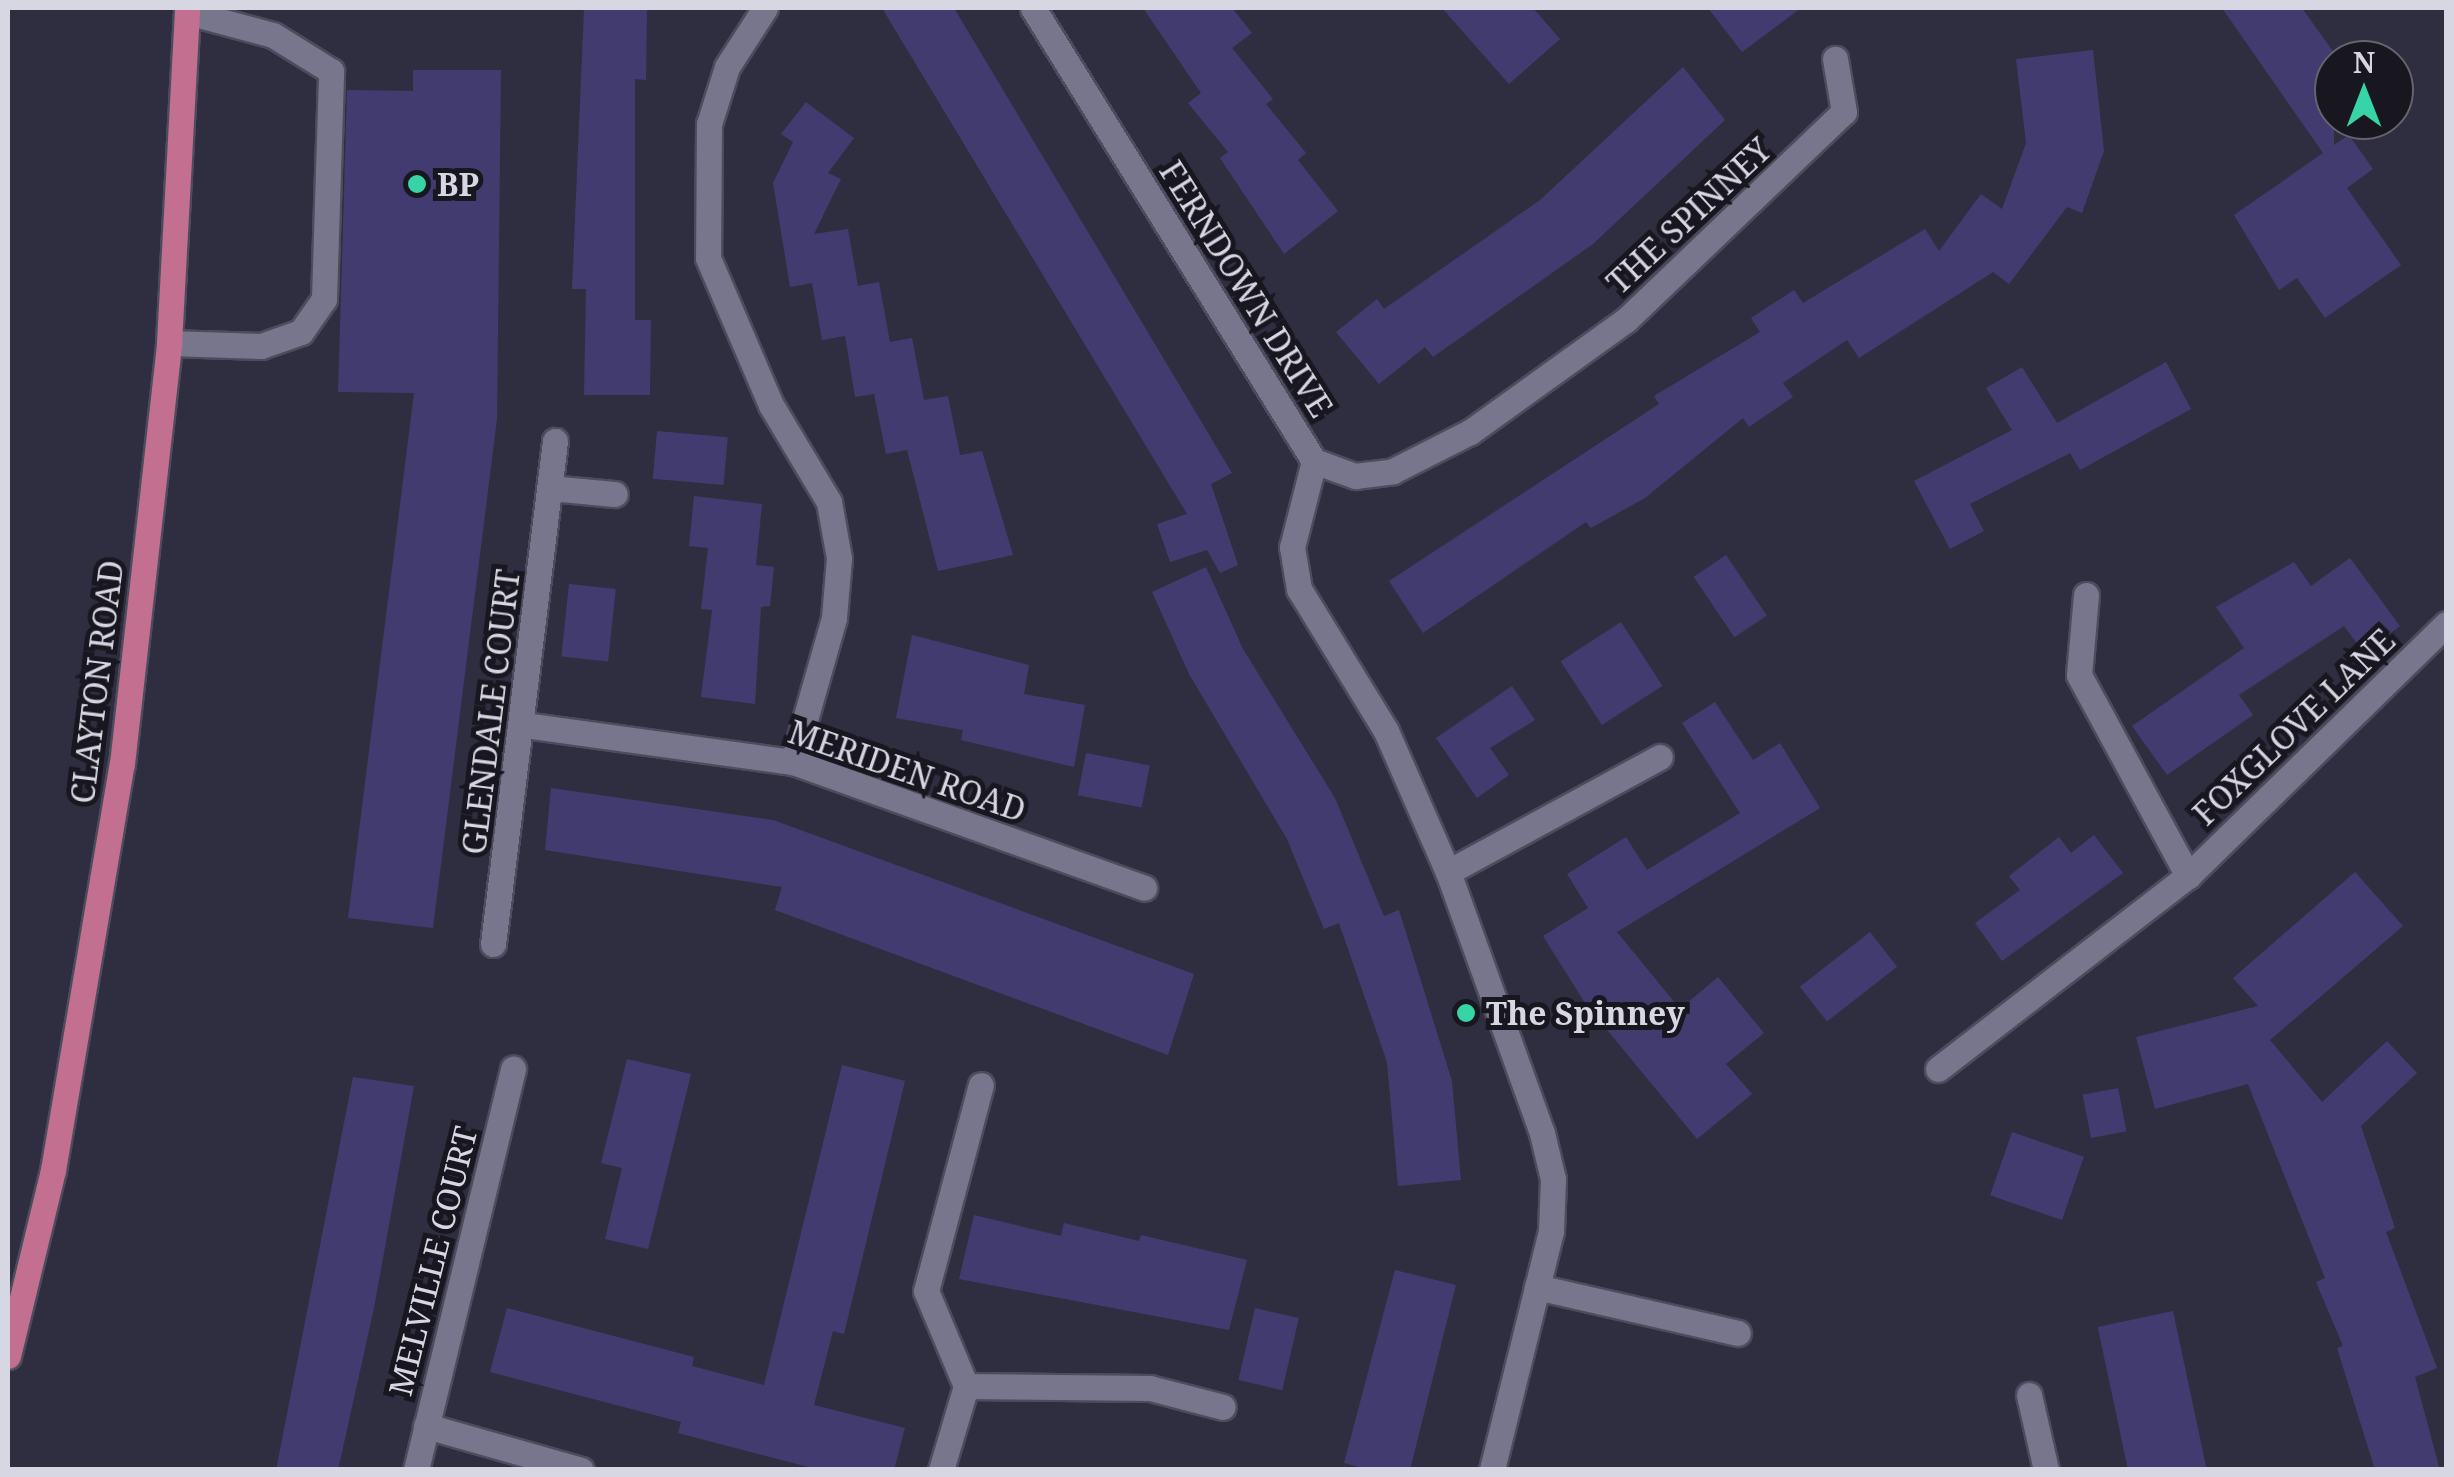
<!DOCTYPE html>
<style>
body{margin:0}
#map{position:relative;width:2454px;height:1477px;overflow:hidden;background:#2f2e41;font-family:"Noto Serif",serif}
div>[style]{position:absolute}
.building>*{inset:0;background:#423b6f;transform-origin:0 0}
.roads{filter:drop-shadow(2px 0 #4d4c5c) drop-shadow(-2px 0 #4d4c5c) drop-shadow(0 2px #4d4c5c) drop-shadow(0 -2px #4d4c5c)}
.lane>*{height:25px;margin:-12.5px;padding:0 12.5px;transform-origin:12.5px;border-radius:12.5px;background:#77768c}
.street>*{height:25px;margin:-12.5px;padding:0 12.5px;transform-origin:12.5px;border-radius:12.5px;background:#77768c}
.primary>*{height:25px;margin:-12.5px;padding:0 12.5px;transform-origin:12.5px;border-radius:12.5px;background:#c36f90}
.dots>*{width:28px;height:28px;translate:-50% -50%;box-sizing:border-box;border:5px solid #181720;border-radius:50%}
span{translate:-50% -50%;white-space:nowrap;text-align:center;line-height:1.15;-webkit-text-stroke:10px #181720;paint-order:stroke}
.poi-label{font-size:32px;color:#d7d6e3;font-weight:700}
.left{translate:0 -50%;text-align:left}
.street-label{font-size:32px;color:#d7d6e3}
.frame{position:absolute;inset:0;border:10px solid #d7d6e3;pointer-events:none}
.north{position:absolute;left:2314px;top:40px;width:100px;height:100px;box-sizing:border-box;background:#181720;border:2px solid #64636e;border-radius:50%;rotate:0deg;font-size:28px;font-weight:700;line-height:40px;text-align:center;color:#d7d6e3}
.north::after{content:'';display:block;margin:auto;width:35px;height:45px;background:#36d4a7;clip-path:polygon(50% 0,100% 100%,50% 72%,0 100%)}
</style>
<div id="map">
<div class="building">
<i style="clip-path:polygon(584px 8px,647px 8px,646px 80px,635px 79px,635px 320px,651px 320px,650px 395px,584px 395px,586px 289px,572px 289px)"></i>
<i style="clip-path:polygon(882px 8px,954px 8px,1232px 473px,1211px 484px,1238px 565px,1220px 573px,1207px 550px,1170px 562px,1157px 524px,1187px 514px)"></i>
<i style="clip-path:polygon(1143px 8px,1232px 8px,1252px 33px,1232px 48px,1273px 99px,1266px 104px,1306px 153px,1298px 160px,1338px 211px,1284px 254px,1220px 158px,1228px 152px,1188px 103px,1201px 93px)"></i>
<i style="clip-path:polygon(1442px 8px,1533px 8px,1560px 39px,1509px 84px)"></i>
<i style="clip-path:polygon(1708px 8px,1801px 8px,1742px 52px)"></i>
<i style="clip-path:polygon(2222px 8px,2302px 8px,2334px 53px,2334px 145px,2349px 135px,2373px 169px,2347px 188px,2401px 265px,2325px 318px,2297px 278px,2279px 290px,2234px 215px,2323px 153px)"></i>
<i style="clip-path:polygon(2093px 50px,2104px 151px,2082px 213px,2067px 207px,2009px 284px,1993px 272px,1859px 358px,1847px 340px,1783px 383px,1793px 397px,1749px 427px,1743px 418px,1645px 498px,1591px 528px,1586px 522px,1423px 633px,1389px 581px,1659px 404px,1654px 396px,1760px 332px,1751px 318px,1794px 290px,1803px 303px,1925px 229px,1939px 251px,1981px 194px,2002px 209px,2026px 143px,2016px 59px)"></i>
<i style="clip-path:polygon(1683px 67px,1725px 120px,1593px 244px,1433px 357px,1425px 347px,1379px 384px,1336px 332px,1377px 299px,1384px 309px,1540px 200px)"></i>
<i style="clip-path:polygon(413px 70px,501px 70px,497px 419px,433px 928px,348px 918px,414px 393px,338px 392px,347px 90px,413px 91px)"></i>
<i style="clip-path:polygon(806px 102px,854px 138px,828px 173px,841px 179px,814px 234px,848px 229px,858px 286px,879px 282px,890px 342px,912px 338px,924px 400px,948px 396px,960px 455px,982px 451px,1013px 555px,938px 571px,907px 450px,886px 454px,874px 394px,855px 397px,845px 336px,822px 340px,812px 283px,790px 287px,773px 183px,793px 142px,781px 134px)"></i>
<i style="clip-path:polygon(2166px 362px,2191px 409px,2080px 470px,2070px 453px,1970px 504px,1984px 531px,1950px 549px,1914px 481px,2012px 430px,1986px 388px,2022px 367px,2057px 423px)"></i>
<i style="left:657px;top:431px;width:71px;height:48px;rotate:5deg"></i>
<i style="clip-path:polygon(694px 496px,762px 504px,756px 565px,774px 567px,770px 606px,761px 607px,755px 704px,701px 697px,712px 610px,701px 609px,708px 548px,689px 546px)"></i>
<i style="left:1726px;top:555px;width:73px;height:39px;rotate:56deg"></i>
<i style="clip-path:polygon(2350px 558px,2400px 626px,2364px 653px,2344px 626px,2239px 695px,2253px 715px,2167px 775px,2132px 726px,2244px 648px,2216px 607px,2294px 562px,2311px 586px)"></i>
<i style="clip-path:polygon(1206px 567px,1243px 649px,1335px 798px,1384px 916px,1399px 910px,1452px 1081px,1461px 1180px,1398px 1186px,1387px 1062px,1339px 923px,1324px 929px,1287px 839px,1189px 674px,1152px 592px)"></i>
<i style="left:569px;top:584px;width:47px;height:73px;rotate:6deg"></i>
<i style="left:1621px;top:622px;width:76px;height:72px;rotate:57deg"></i>
<i style="clip-path:polygon(912px 635px,1029px 665px,1024px 694px,1085px 705px,1074px 767px,961px 740px,963px 730px,896px 718px)"></i>
<i style="clip-path:polygon(1512px 686px,1535px 720px,1490px 748px,1509px 775px,1477px 798px,1436px 738px)"></i>
<i style="clip-path:polygon(1715px 702px,1753px 760px,1780px 743px,1820px 808px,1617px 932px,1680px 1009px,1718px 977px,1764px 1033px,1726px 1064px,1752px 1094px,1697px 1139px,1585px 1003px,1543px 936px,1588px 908px,1567px 874px,1626px 837px,1647px 870px,1740px 813px,1682px 723px)"></i>
<i style="left:1086px;top:753px;width:65px;height:43px;rotate:11deg"></i>
<i style="clip-path:polygon(551px 788px,773px 820px,1194px 974px,1168px 1055px,775px 910px,782px 887px,545px 850px)"></i>
<i style="clip-path:polygon(2094px 835px,2123px 873px,2002px 961px,1975px 923px,2020px 890px,2009px 876px,2059px 837px,2071px 853px)"></i>
<i style="clip-path:polygon(2355px 872px,2403px 926px,2270px 1040px,2322px 1102px,2387px 1041px,2417px 1073px,2361px 1126px,2395px 1228px,2386px 1232px,2437px 1368px,2415px 1377px,2440px 1470px,2375px 1470px,2337px 1348px,2343px 1346px,2316px 1282px,2325px 1278px,2248px 1084px,2155px 1109px,2136px 1037px,2258px 1006px,2233px 978px)"></i>
<i style="left:1870px;top:932px;width:44px;height:89px;rotate:52deg"></i>
<i style="clip-path:polygon(627px 1059px,691px 1074px,648px 1249px,605px 1239px,622px 1168px,601px 1163px)"></i>
<i style="clip-path:polygon(842px 1065px,905px 1081px,844px 1334px,833px 1331px,814px 1405px,905px 1428px,894px 1470px,820px 1470px,678px 1433px,681px 1422px,490px 1372px,507px 1308px,694px 1357px,692px 1366px,764px 1385px)"></i>
<i style="clip-path:polygon(353px 1077px,414px 1086px,374px 1308px,338px 1470px,276px 1470px)"></i>
<i style="left:2118px;top:1088px;width:44px;height:36px;rotate:79deg"></i>
<i style="left:2012px;top:1132px;width:76px;height:67px;rotate:19deg"></i>
<i style="clip-path:polygon(974px 1215px,1061px 1236px,1064px 1223px,1139px 1241px,1141px 1235px,1247px 1260px,1229px 1330px,959px 1279px)"></i>
<i style="clip-path:polygon(1395px 1270px,1456px 1285px,1410px 1470px,1370px 1470px,1344px 1463px)"></i>
<i style="left:1255px;top:1308px;width:45px;height:74px;rotate:13deg"></i>
<i style="left:2173px;top:1311px;width:163px;height:77px;rotate:78deg"></i>
</div>
<div class="roads">
<div class="lane">
<i style="left:169px;top:343px;width:92px;rotate:1.9deg"></i>
<i style="left:261px;top:346px;width:42px;rotate:-19.3deg"></i>
<i style="left:301px;top:332px;width:40px;rotate:-55.1deg"></i>
<i style="left:324px;top:299px;width:228px;rotate:-88.2deg"></i>
<i style="left:331px;top:71px;width:68px;rotate:-148.2deg"></i>
<i style="left:273px;top:35px;width:89px;rotate:-165deg"></i>
<i style="left:1537px;top:1287px;width:206px;rotate:12.9deg"></i>
</div>
<div class="street">
<i style="left:765px;top:8px;width:70px;rotate:122.8deg"></i>
<i style="left:727px;top:67px;width:60px;rotate:107.5deg"></i>
<i style="left:709px;top:124px;width:134px;rotate:90.4deg"></i>
<i style="left:708px;top:258px;width:160px;rotate:66.8deg"></i>
<i style="left:771px;top:405px;width:113px;rotate:59.1deg"></i>
<i style="left:829px;top:502px;width:57px;rotate:79.9deg"></i>
<i style="left:839px;top:558px;width:60px;rotate:94.8deg"></i>
<i style="left:834px;top:618px;width:150px;rotate:105.9deg"></i>
<i style="left:1033px;top:8px;width:533px;rotate:58.19deg"></i>
<i style="left:1314px;top:461px;width:89px;rotate:104.3deg"></i>
<i style="left:1292px;top:547px;width:43px;rotate:80.5deg"></i>
<i style="left:1299px;top:589px;width:167px;rotate:58.5deg"></i>
<i style="left:1386px;top:731px;width:154px;rotate:66.3deg"></i>
<i style="left:1448px;top:872px;width:277px;rotate:70.2deg"></i>
<i style="left:1542px;top:1133px;width:47px;rotate:76.6deg"></i>
<i style="left:1553px;top:1179px;width:52px;rotate:92.2deg"></i>
<i style="left:1551px;top:1231px;width:246px;rotate:103.9deg"></i>
<i style="left:1314px;top:461px;width:44px;rotate:20.1deg"></i>
<i style="left:1355px;top:476px;width:38px;rotate:-7deg"></i>
<i style="left:1393px;top:471px;width:86px;rotate:-26.9deg"></i>
<i style="left:1470px;top:432px;width:192px;rotate:-35.7deg"></i>
<i style="left:1626px;top:320px;width:301px;rotate:-43.7deg"></i>
<i style="left:1844px;top:112px;width:54px;rotate:-99.6deg"></i>
<i style="left:551px;top:488px;width:64px;rotate:5.4deg"></i>
<i style="left:2086px;top:595px;width:80px;rotate:95deg"></i>
<i style="left:2079px;top:675px;width:229px;rotate:61.5deg"></i>
<i style="left:525px;top:725px;width:271px;rotate:7.9deg"></i>
<i style="left:793px;top:762px;width:373px;rotate:19.7deg"></i>
<i style="left:1448px;top:872px;width:241px;rotate:-28.5deg"></i>
<i style="left:493px;top:944px;width:507px;rotate:-82.97deg"></i>
<i style="left:1938px;top:1069px;width:316px;rotate:-37.7deg"></i>
<i style="left:2188px;top:876px;width:361px;rotate:-44.3deg"></i>
<i style="left:966px;top:1386px;width:184px;rotate:0.6deg"></i>
<i style="left:1150px;top:1388px;width:75px;rotate:14.6deg"></i>
<i style="left:2029px;top:1395px;width:77px;rotate:77.2deg"></i>
<i style="left:426px;top:1426px;width:161px;rotate:15.8deg"></i>
<i style="left:416px;top:1470px;width:413px;rotate:-76.4deg"></i>
<i style="left:941px;top:1470px;width:88px;rotate:-73.4deg"></i>
<i style="left:966px;top:1386px;width:103px;rotate:-112.8deg"></i>
<i style="left:926px;top:1291px;width:213px;rotate:-75.1deg"></i>
</div>
<div class="primary">
<i style="left:8px;top:1356px;width:191px;rotate:-76.4deg"></i>
<i style="left:53px;top:1170px;width:412px;rotate:-80.4deg"></i>
<i style="left:122px;top:764px;width:424px;rotate:-83.6deg"></i>
<i style="left:169px;top:343px;width:335px;rotate:-86.9deg"></i>
</div>
</div>
<div class="dots">
<i style="left:417px;top:184px;background:#36d4a7"></i>
<i style="left:1466px;top:1013px;background:#36d4a7"></i>
</div>
<div class="poi-label">
<span class="left" style="left:437px;top:184px">BP</span>
<span class="left" style="left:1486px;top:1013px">The Spinney</span>
</div>
<div class="street-label">
<span style="left:1689px;top:216px;rotate:-43deg">THE SPINNEY</span>
<span style="left:1246px;top:289px;rotate:58deg">FERNDOWN DRIVE</span>
<span style="left:97px;top:682px;rotate:-83deg">CLAYTON ROAD</span>
<span style="left:491px;top:712px;rotate:-83deg">GLENDALE COURT</span>
<span style="left:2294px;top:727px;rotate:-44deg">FOXGLOVE LANE</span>
<span style="left:907px;top:771px;rotate:19deg">MERIDEN ROAD</span>
<span style="left:433px;top:1261px;rotate:-76deg">MELVILLE COURT</span>
</div>
<div class="frame"></div>
<div class="north">N</div>
</div>
